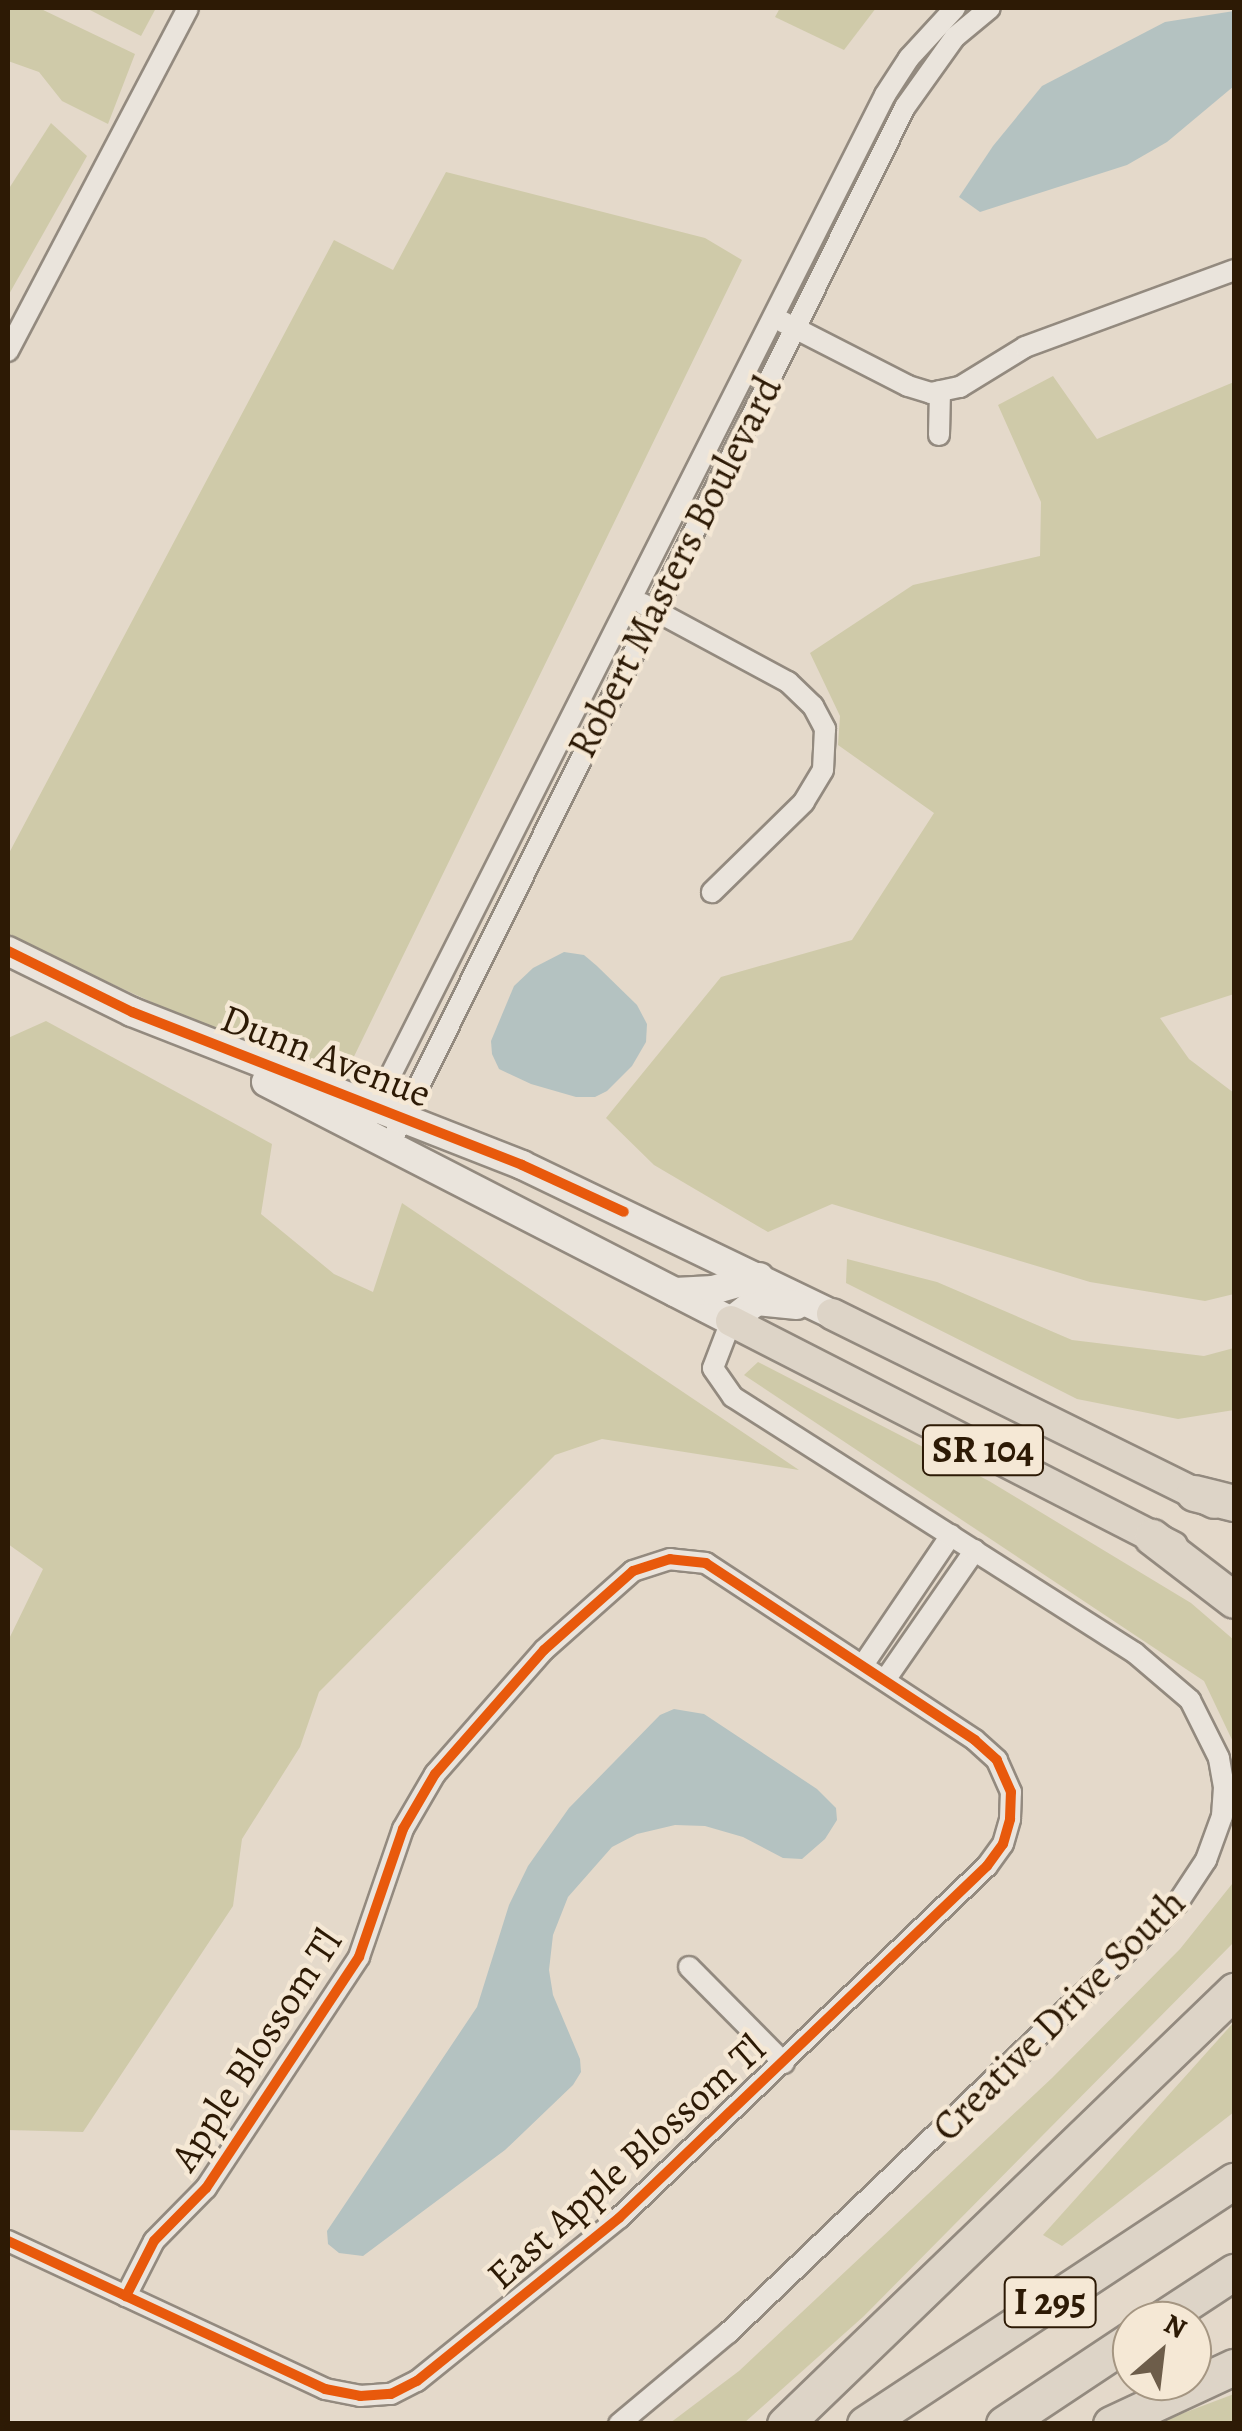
<!DOCTYPE html>
<style>
body{margin:0}
#map{position:relative;width:1242px;height:2431px;overflow:hidden;background:#e4d9ca;font-family:Alegreya,serif}
div>[style]{position:absolute}
.green>*{inset:0;background:#cfcaa9}
.water>*{inset:0;background:#b4c2c1}
.roads{filter:drop-shadow(2px 0 #938a7f) drop-shadow(-2px 0 #938a7f) drop-shadow(0 2px #938a7f) drop-shadow(0 -2px #938a7f)}
.minor>*{height:20px;margin:-10px;padding:0 10px;transform-origin:10px;border-radius:10px;background:#eae4dc}
.secondary>*{height:28px;margin:-14px;padding:0 14px;transform-origin:14px;border-radius:14px;background:#eae4dc}
.primary>*{height:30px;margin:-15px;padding:0 15px;transform-origin:15px;border-radius:15px;background:#ddd4c7}
.motorway>*{height:35px;margin:-17.5px;padding:0 17.5px;transform-origin:17.5px;border-radius:17.5px;background:#ddd4c7}
.cycleway>*{height:10px;margin:-5px;padding:0 5px;transform-origin:5px;border-radius:5px;background:#e8590c}
span{translate:-50% -50%;white-space:nowrap;text-align:center;line-height:1.15;-webkit-text-stroke:9px #f5e8d5;paint-order:stroke}
.shield-label span{padding:2px 8px;background:#f5e8d5;border:2px solid;border-radius:8px;-webkit-text-stroke-width:0}
.shield-label{font-size:38px;color:#2d1a05;font-weight:700}
.street-label{font-size:40px;color:#2d1a05}
.frame{position:absolute;inset:0;border:10px solid #2d1a05;pointer-events:none}
.north{position:absolute;left:1112px;top:2301px;width:100px;height:100px;box-sizing:border-box;background:#f5e8d5;border:2px solid #a59682;border-radius:50%;rotate:28deg;font-size:28px;font-weight:700;line-height:40px;text-align:center;color:#2d1a05}
.north::after{content:'';display:block;margin:auto;width:35px;height:45px;background:#6d5d4a;clip-path:polygon(50% 0,100% 100%,50% 72%,0 100%)}
</style>
<div id="map">
<div class="green">
<i style="clip-path:polygon(8px 8px,39px 8px,135px 54px,108px 124px,62px 101px,39px 72px,8px 61px)"></i>
<i style="clip-path:polygon(86px 8px,156px 8px,141px 36px)"></i>
<i style="clip-path:polygon(780px 8px,876px 8px,844px 50px,775px 17px)"></i>
<i style="clip-path:polygon(51px 123px,87px 156px,8px 296px,8px 190px)"></i>
<i style="clip-path:polygon(446px 172px,705px 238px,742px 260px,344px 1077px,336px 1078px,219px 1033px,8px 936px,8px 855px,334px 240px,393px 270px)"></i>
<i style="clip-path:polygon(1053px 376px,1097px 439px,1234px 382px,1234px 994px,1160px 1018px,1189px 1059px,1234px 1093px,1234px 1294px,1205px 1301px,1090px 1282px,832px 1204px,768px 1232px,654px 1165px,606px 1118px,721px 977px,852px 940px,934px 813px,838px 745px,840px 716px,810px 653px,913px 585px,1040px 556px,1041px 502px,998px 405px)"></i>
<i style="clip-path:polygon(46px 1021px,272px 1144px,261px 1214px,334px 1274px,373px 1292px,402px 1203px,799px 1470px,602px 1439px,555px 1455px,319px 1692px,300px 1747px,242px 1839px,233px 1906px,83px 2132px,8px 2130px,8px 1641px,43px 1569px,8px 1544px,8px 1038px)"></i>
<i style="clip-path:polygon(847px 1259px,937px 1282px,1072px 1340px,1204px 1356px,1234px 1348px,1234px 1410px,1178px 1419px,1077px 1399px,846px 1283px)"></i>
<i style="clip-path:polygon(758px 1362px,989px 1481px,1191px 1603px,1234px 1640px,1234px 1744px,1204px 1681px,744px 1375px)"></i>
<i style="clip-path:polygon(1234px 1874px,1234px 1942px,864px 2316px,744px 2423px,670px 2423px,739px 2371px,1052px 2078px,1180px 1949px,1232px 1884px)"></i>
<i style="clip-path:polygon(1234px 2022px,1234px 2112px,1062px 2246px,1043px 2235px)"></i>
<i style="clip-path:polygon(1234px 2394px,1234px 2423px,1156px 2423px,1157px 2423px)"></i>
</div>
<div class="water">
<i style="clip-path:polygon(1234px 11px,1234px 86px,1167px 142px,1127px 165px,980px 212px,959px 197px,993px 146px,1042px 86px,1165px 22px)"></i>
<i style="clip-path:polygon(564px 952px,584px 955px,597px 966px,637px 1005px,647px 1024px,646px 1042px,632px 1066px,607px 1091px,595px 1097px,576px 1097px,531px 1084px,499px 1069px,492px 1054px,491px 1041px,514px 986px,533px 968px)"></i>
<i style="clip-path:polygon(674px 1709px,704px 1714px,817px 1789px,836px 1808px,837px 1820px,825px 1839px,802px 1859px,783px 1858px,743px 1837px,705px 1826px,675px 1825px,637px 1834px,612px 1847px,568px 1897px,553px 1935px,549px 1970px,553px 1995px,580px 2059px,581px 2072px,573px 2085px,505px 2150px,363px 2256px,339px 2253px,328px 2244px,327px 2231px,477px 2007px,509px 1905px,528px 1866px,569px 1808px,660px 1715px)"></i>
</div>
<div class="roads">
<div class="minor">
<i style="left:783px;top:322px;width:140px;rotate:27.1deg"></i>
<i style="left:908px;top:386px;width:24px;rotate:17deg"></i>
<i style="left:931px;top:393px;width:30px;rotate:-12deg"></i>
<i style="left:960px;top:387px;width:76px;rotate:-31.6deg"></i>
<i style="left:1025px;top:347px;width:223px;rotate:-20.2deg"></i>
<i style="left:8px;top:351px;width:387px;rotate:-62.3deg"></i>
<i style="left:939px;top:435px;width:44px;rotate:-88.7deg"></i>
<i style="left:643px;top:604px;width:165px;rotate:28.3deg"></i>
<i style="left:788px;top:682px;width:35px;rotate:44deg"></i>
<i style="left:813px;top:706px;width:26px;rotate:62deg"></i>
<i style="left:825px;top:729px;width:41px;rotate:92.8deg"></i>
<i style="left:823px;top:770px;width:37px;rotate:121deg"></i>
<i style="left:804px;top:802px;width:129px;rotate:135.6deg"></i>
<i style="left:369px;top:1118px;width:1146px;rotate:-63.23deg"></i>
<i style="left:885px;top:95px;width:44px;rotate:-57deg"></i>
<i style="left:909px;top:58px;width:68px;rotate:-47.4deg"></i>
<i style="left:389px;top:1146px;width:1160px;rotate:-63.59deg"></i>
<i style="left:905px;top:107px;width:86px;rotate:-54.5deg"></i>
<i style="left:955px;top:37px;width:45px;rotate:-39.6deg"></i>
<i style="left:863px;top:1665px;width:157px;rotate:-55.9deg"></i>
<i style="left:885px;top:1680px;width:158px;rotate:-55.3deg"></i>
<i style="left:689px;top:1967px;width:135px;rotate:45.3deg"></i>
<i style="left:8px;top:2241px;width:350px;rotate:25deg"></i>
<i style="left:325px;top:2389px;width:36px;rotate:11deg"></i>
<i style="left:360px;top:2396px;width:31px;rotate:-4deg"></i>
<i style="left:391px;top:2394px;width:29px;rotate:-27deg"></i>
<i style="left:417px;top:2381px;width:260px;rotate:-38.9deg"></i>
<i style="left:619px;top:2218px;width:509px;rotate:-43.73deg"></i>
<i style="left:987px;top:1866px;width:27px;rotate:-54deg"></i>
<i style="left:1003px;top:1844px;width:26px;rotate:-74deg"></i>
<i style="left:1010px;top:1819px;width:27px;rotate:-88deg"></i>
<i style="left:1011px;top:1792px;width:35px;rotate:-114deg"></i>
<i style="left:997px;top:1760px;width:30px;rotate:-138deg"></i>
<i style="left:975px;top:1740px;width:322px;rotate:-146.7deg"></i>
<i style="left:706px;top:1563px;width:36px;rotate:-174deg"></i>
<i style="left:670px;top:1559px;width:39px;rotate:162deg"></i>
<i style="left:633px;top:1571px;width:119px;rotate:138.4deg"></i>
<i style="left:544px;top:1650px;width:165px;rotate:131.3deg"></i>
<i style="left:435px;top:1774px;width:64px;rotate:120.2deg"></i>
<i style="left:403px;top:1829px;width:135px;rotate:109deg"></i>
<i style="left:359px;top:1957px;width:277px;rotate:123.5deg"></i>
<i style="left:206px;top:2188px;width:74px;rotate:134.5deg"></i>
<i style="left:154px;top:2241px;width:62px;rotate:117deg"></i>
<i style="left:619px;top:2424px;width:142px;rotate:-39.9deg"></i>
<i style="left:728px;top:2333px;width:621px;rotate:-43.7deg"></i>
<i style="left:1177px;top:1904px;width:53px;rotate:-56.6deg"></i>
<i style="left:1206px;top:1860px;width:47px;rotate:-70deg"></i>
<i style="left:1222px;top:1816px;width:29px;rotate:-86deg"></i>
<i style="left:1224px;top:1787px;width:29px;rotate:-100deg"></i>
<i style="left:1219px;top:1758px;width:65px;rotate:-116.6deg"></i>
<i style="left:1190px;top:1700px;width:72px;rotate:-139.5deg"></i>
<i style="left:1135px;top:1653px;width:477px;rotate:-147.5deg"></i>
<i style="left:733px;top:1397px;width:35px;rotate:-125deg"></i>
<i style="left:713px;top:1368px;width:50px;rotate:-69deg"></i>
</div>
<div class="secondary">
<i style="left:8px;top:951px;width:138px;rotate:26.2deg"></i>
<i style="left:132px;top:1012px;width:419px;rotate:21.4deg"></i>
<i style="left:522px;top:1165px;width:344px;rotate:25.7deg"></i>
<i style="left:266px;top:1082px;width:523px;rotate:27.2deg"></i>
<i style="left:731px;top:1321px;width:33px;rotate:-38deg"></i>
<i style="left:757px;top:1301px;width:40px;rotate:5.7deg"></i>
<i style="left:675px;top:1292px;width:38px;rotate:-3deg"></i>
<i style="left:713px;top:1290px;width:48px;rotate:-15.8deg"></i>
</div>
<div class="primary">
<i style="left:832px;top:1314px;width:426px;rotate:26.3deg"></i>
<i style="left:731px;top:1321px;width:496px;rotate:27.1deg"></i>
</div>
<div class="motorway">
<i style="left:1194px;top:1493px;width:41px;rotate:14deg"></i>
<i style="left:1152px;top:1537px;width:103px;rotate:37.5deg"></i>
<i style="left:1159px;top:2321px;width:90px;rotate:-33.2deg"></i>
<i style="left:785px;top:2424px;width:624px;rotate:-43.96deg"></i>
<i style="left:865px;top:2424px;width:442px;rotate:-33.4deg"></i>
<i style="left:1004px;top:2424px;width:154px;rotate:-33.6deg"></i>
<i style="left:1111px;top:2424px;width:136px;rotate:-24.9deg"></i>
</div>
</div>
<div class="cycleway">
<i style="left:8px;top:951px;width:138px;rotate:26.2deg"></i>
<i style="left:132px;top:1012px;width:419px;rotate:21.4deg"></i>
<i style="left:522px;top:1165px;width:112px;rotate:24.7deg"></i>
<i style="left:8px;top:2241px;width:350px;rotate:25deg"></i>
<i style="left:325px;top:2389px;width:36px;rotate:11deg"></i>
<i style="left:360px;top:2396px;width:31px;rotate:-4deg"></i>
<i style="left:391px;top:2394px;width:29px;rotate:-27deg"></i>
<i style="left:417px;top:2381px;width:260px;rotate:-38.9deg"></i>
<i style="left:619px;top:2218px;width:509px;rotate:-43.73deg"></i>
<i style="left:987px;top:1866px;width:27px;rotate:-54deg"></i>
<i style="left:1003px;top:1844px;width:26px;rotate:-74deg"></i>
<i style="left:1010px;top:1819px;width:27px;rotate:-88deg"></i>
<i style="left:1011px;top:1792px;width:35px;rotate:-114deg"></i>
<i style="left:997px;top:1760px;width:30px;rotate:-138deg"></i>
<i style="left:975px;top:1740px;width:322px;rotate:-146.7deg"></i>
<i style="left:706px;top:1563px;width:36px;rotate:-174deg"></i>
<i style="left:670px;top:1559px;width:39px;rotate:162deg"></i>
<i style="left:633px;top:1571px;width:119px;rotate:138.4deg"></i>
<i style="left:544px;top:1650px;width:165px;rotate:131.3deg"></i>
<i style="left:435px;top:1774px;width:64px;rotate:120.2deg"></i>
<i style="left:403px;top:1829px;width:135px;rotate:109deg"></i>
<i style="left:359px;top:1957px;width:277px;rotate:123.5deg"></i>
<i style="left:206px;top:2188px;width:74px;rotate:134.5deg"></i>
<i style="left:154px;top:2241px;width:62px;rotate:117deg"></i>
</div>
<div class="shield-label">
<span style="left:983px;top:1450px">SR 104</span>
<span style="left:1050px;top:2302px">I 295</span>
</div>
<div class="street-label">
<span style="left:675px;top:567px;rotate:-63deg">Robert Masters Boulevard</span>
<span style="left:326px;top:1056px;rotate:21deg">Dunn Avenue</span>
<span style="left:1059px;top:2015px;rotate:-45deg">Creative Drive South</span>
<span style="left:256px;top:2050px;rotate:-57deg">Apple Blossom Tl</span>
<span style="left:626px;top:2162px;rotate:-42deg">East Apple Blossom Tl</span>
</div>
<div class="frame"></div>
<div class="north">N</div>
</div>
